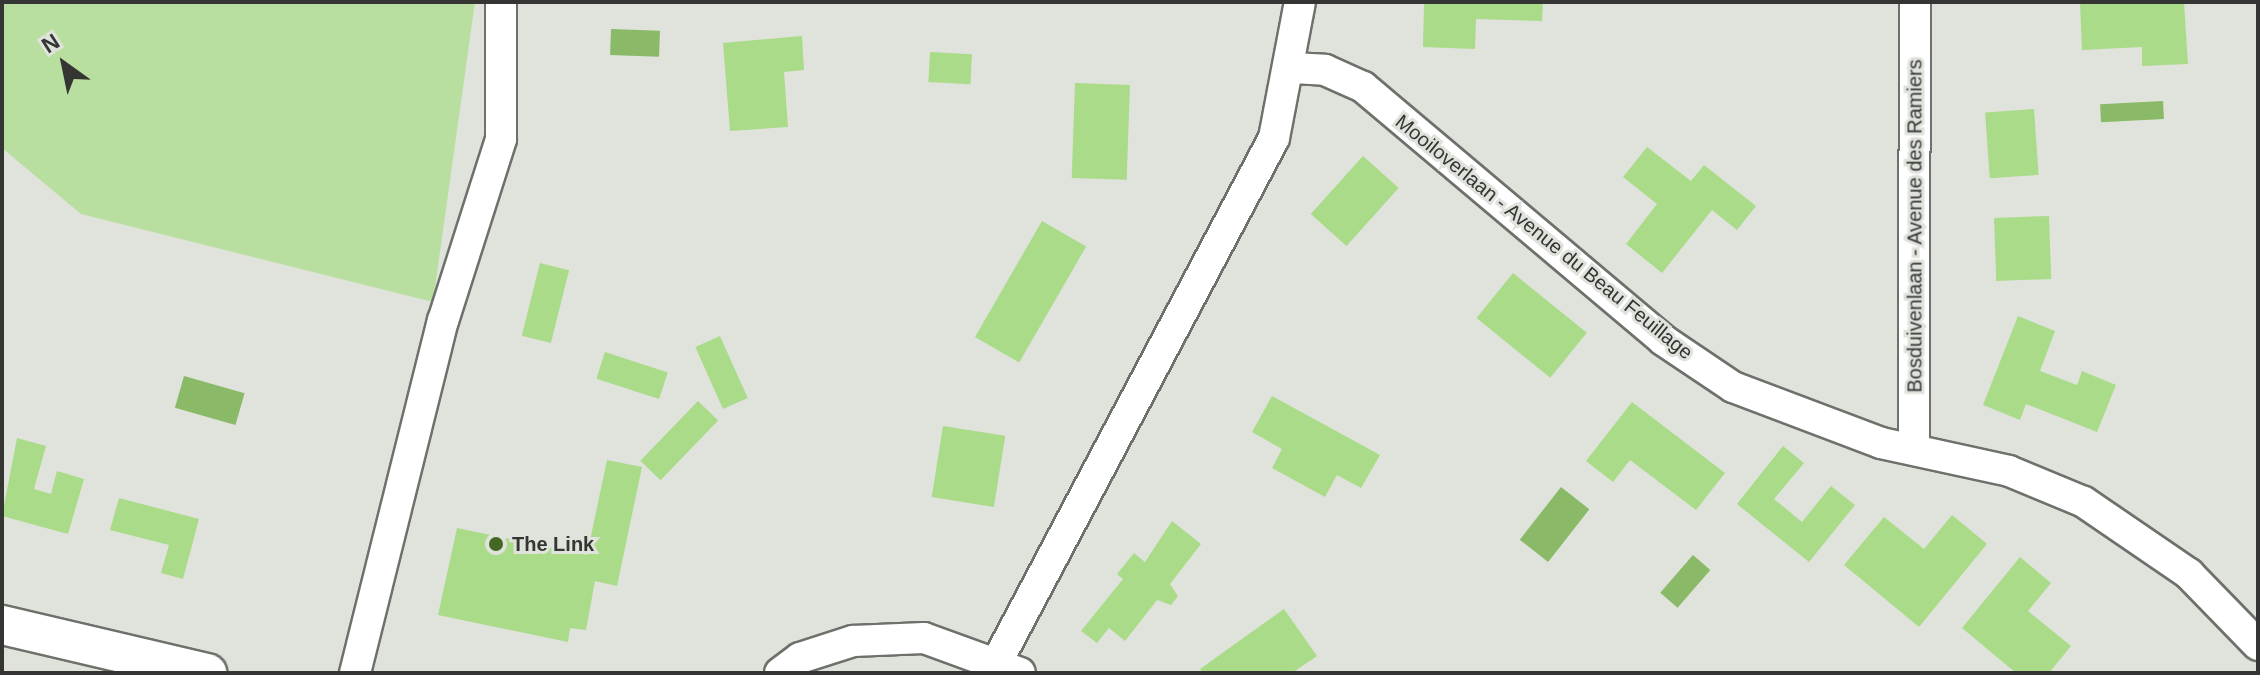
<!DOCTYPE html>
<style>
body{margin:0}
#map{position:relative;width:2260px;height:675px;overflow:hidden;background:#dfe3dc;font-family:Arial,sans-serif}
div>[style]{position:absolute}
.green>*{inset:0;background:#b9dfa0}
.water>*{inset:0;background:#8ab968;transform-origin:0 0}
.building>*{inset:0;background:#aadb88;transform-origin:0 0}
.roads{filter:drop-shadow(2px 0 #6d716b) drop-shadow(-2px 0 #6d716b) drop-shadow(0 2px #6d716b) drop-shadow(0 -2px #6d716b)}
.minor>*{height:30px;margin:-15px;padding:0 15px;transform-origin:15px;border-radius:15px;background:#fff}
.tertiary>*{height:38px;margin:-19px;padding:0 19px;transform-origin:19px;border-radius:19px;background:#fff}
.dots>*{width:22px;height:22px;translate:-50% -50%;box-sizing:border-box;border:4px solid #dfe3dc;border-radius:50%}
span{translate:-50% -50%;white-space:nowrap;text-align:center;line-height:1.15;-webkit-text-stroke:6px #dfe3dc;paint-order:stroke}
.street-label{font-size:20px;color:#353634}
.poi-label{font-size:20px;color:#353634;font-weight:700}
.left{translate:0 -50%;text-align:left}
.frame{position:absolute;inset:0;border:4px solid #353634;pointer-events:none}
.north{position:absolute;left:24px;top:24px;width:80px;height:80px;-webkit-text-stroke:6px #dfe3dc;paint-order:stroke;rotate:327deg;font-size:22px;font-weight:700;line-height:32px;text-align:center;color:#353634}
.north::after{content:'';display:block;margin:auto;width:28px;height:36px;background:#353634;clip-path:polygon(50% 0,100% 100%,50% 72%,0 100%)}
</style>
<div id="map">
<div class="green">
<i style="clip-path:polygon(2px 2px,475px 2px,433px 302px,81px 214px,2px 148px)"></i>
</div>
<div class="water">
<i style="left:611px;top:29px;width:49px;height:26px;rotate:2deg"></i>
<i style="left:2163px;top:101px;width:18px;height:63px;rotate:87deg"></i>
<i style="left:184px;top:376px;width:63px;height:33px;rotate:16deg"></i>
<i style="left:1561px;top:487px;width:36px;height:67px;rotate:38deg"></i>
<i style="left:1693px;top:555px;width:23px;height:50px;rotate:41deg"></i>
</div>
<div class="building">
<i style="clip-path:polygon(1424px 2px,1543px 2px,1542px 21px,1476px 19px,1475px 49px,1423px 47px)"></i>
<i style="clip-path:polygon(2080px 2px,2184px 2px,2188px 64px,2142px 66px,2142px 47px,2082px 50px)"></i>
<i style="clip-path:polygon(802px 36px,804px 70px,784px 72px,788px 127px,730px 131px,723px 43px)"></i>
<i style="left:930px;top:52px;width:42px;height:30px;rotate:3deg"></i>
<i style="left:1075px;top:83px;width:55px;height:95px;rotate:2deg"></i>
<i style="left:2034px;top:109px;width:66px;height:49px;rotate:86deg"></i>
<i style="clip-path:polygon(1647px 147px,1691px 181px,1704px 165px,1756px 206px,1737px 230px,1712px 210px,1662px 273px,1626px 244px,1657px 204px,1623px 177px)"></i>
<i style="left:1363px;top:156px;width:48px;height:78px;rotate:42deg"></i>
<i style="left:2049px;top:216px;width:63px;height:55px;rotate:88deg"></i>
<i style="left:1042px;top:221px;width:51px;height:134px;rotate:30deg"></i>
<i style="left:540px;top:263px;width:30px;height:75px;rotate:14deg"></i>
<i style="left:1513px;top:273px;width:95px;height:58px;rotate:39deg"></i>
<i style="clip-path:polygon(2018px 316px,2055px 331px,2040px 371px,2077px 385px,2082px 371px,2116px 385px,2097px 432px,2026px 404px,2020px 420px,1983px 405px)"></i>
<i style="left:720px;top:336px;width:68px;height:27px;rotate:66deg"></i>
<i style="left:605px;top:352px;width:66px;height:28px;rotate:18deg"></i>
<i style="clip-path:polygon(1272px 396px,1380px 455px,1361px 488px,1337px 475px,1325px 497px,1272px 468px,1282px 449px,1252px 432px)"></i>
<i style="left:698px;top:401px;width:28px;height:83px;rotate:44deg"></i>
<i style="clip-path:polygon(1632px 402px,1725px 473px,1696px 510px,1630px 460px,1613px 482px,1586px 461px)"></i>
<i style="left:943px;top:426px;width:63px;height:72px;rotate:9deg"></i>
<i style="clip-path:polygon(17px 438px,46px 446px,34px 489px,51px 494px,57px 471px,84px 479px,68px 534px,2px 516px)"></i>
<i style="clip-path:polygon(1783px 446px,1804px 463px,1774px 499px,1802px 522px,1831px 486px,1855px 505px,1809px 562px,1737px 504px)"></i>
<i style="clip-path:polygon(607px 460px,642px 467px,617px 586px,595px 581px,586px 630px,570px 628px,568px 642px,438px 615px,457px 528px,587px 555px)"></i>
<i style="clip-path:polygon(119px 498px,199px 519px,183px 579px,161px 573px,169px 545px,110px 530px)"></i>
<i style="clip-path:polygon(1952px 515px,1987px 544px,1919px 627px,1844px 565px,1884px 517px,1924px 549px)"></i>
<i style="clip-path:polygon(1172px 521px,1201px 544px,1170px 584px,1178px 596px,1171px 605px,1157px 600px,1125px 641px,1109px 628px,1097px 643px,1081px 631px,1123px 579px,1117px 574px,1134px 553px,1145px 562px)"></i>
<i style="clip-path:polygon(2020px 557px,2051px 583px,2028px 611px,2071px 646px,2049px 673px,2016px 673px,1962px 628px)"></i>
<i style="clip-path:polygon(1284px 609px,1317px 656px,1292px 673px,1203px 673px,1200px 669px)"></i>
</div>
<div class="roads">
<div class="minor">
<i style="left:1292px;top:68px;width:33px;rotate:3deg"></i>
<i style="left:1325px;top:70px;width:42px;rotate:24.1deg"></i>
<i style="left:1363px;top:87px;width:392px;rotate:40.1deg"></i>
<i style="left:1663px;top:340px;width:84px;rotate:33.9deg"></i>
<i style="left:1733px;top:387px;width:158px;rotate:20.7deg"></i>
<i style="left:1881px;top:443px;width:131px;rotate:12.3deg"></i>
<i style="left:2009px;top:471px;width:81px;rotate:22.5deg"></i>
<i style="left:2084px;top:502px;width:127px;rotate:34.4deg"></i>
<i style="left:2189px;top:574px;width:99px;rotate:45.8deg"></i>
<i style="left:1914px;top:449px;width:447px;rotate:-89.9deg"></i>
<i style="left:998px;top:660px;width:590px;rotate:-62.13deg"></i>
<i style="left:1274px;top:138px;width:138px;rotate:-79.2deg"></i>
<i style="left:355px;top:673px;width:363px;rotate:-76deg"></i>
<i style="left:443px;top:321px;width:191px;rotate:-72.3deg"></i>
<i style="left:501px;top:139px;width:137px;rotate:-90deg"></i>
<i style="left:780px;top:673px;width:25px;rotate:-37deg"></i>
<i style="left:800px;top:658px;width:56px;rotate:-17.8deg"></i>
<i style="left:853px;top:641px;width:71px;rotate:-2.4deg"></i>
<i style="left:924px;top:638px;width:102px;rotate:20deg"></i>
</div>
<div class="tertiary">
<i style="left:2px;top:625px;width:211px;rotate:13.2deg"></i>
</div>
</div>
<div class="dots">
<i style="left:496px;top:544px;background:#426822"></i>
</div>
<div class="street-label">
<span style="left:1915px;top:226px;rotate:-90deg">Bosduivenlaan - Avenue des Ramiers</span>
<span style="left:1544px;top:237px;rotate:39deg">Mooiloverlaan - Avenue du Beau Feuillage</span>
</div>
<div class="poi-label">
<span class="left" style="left:512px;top:544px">The Link</span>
</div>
<div class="frame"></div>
<div class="north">N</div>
</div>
